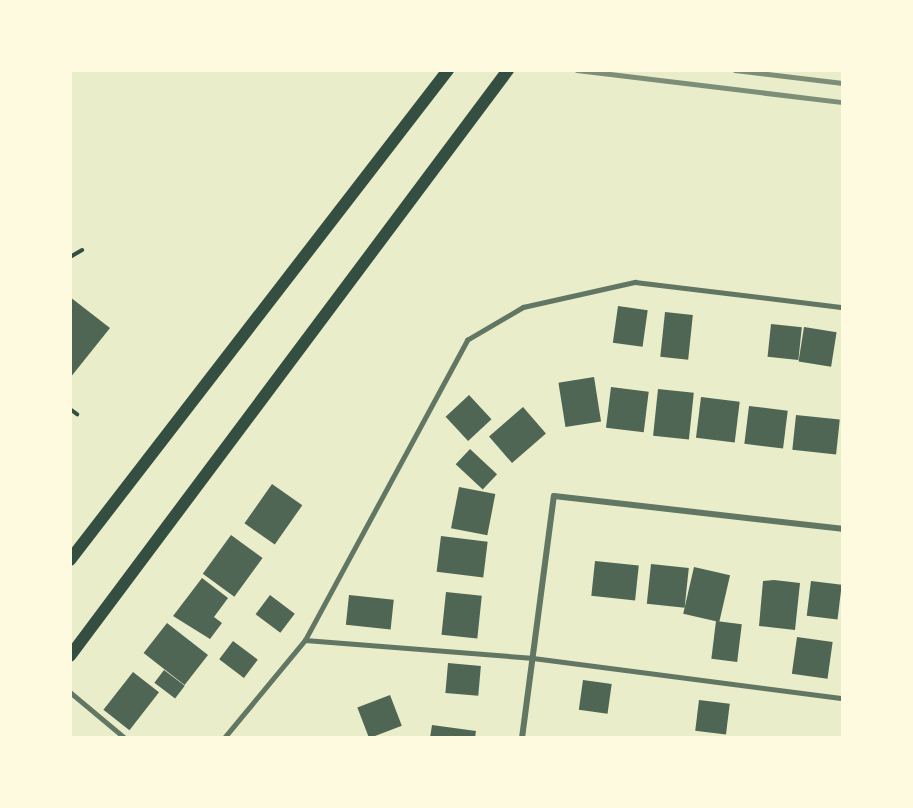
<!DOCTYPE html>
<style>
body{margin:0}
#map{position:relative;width:913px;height:808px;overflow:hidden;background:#e9edc9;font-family:Cabin,sans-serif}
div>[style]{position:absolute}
.building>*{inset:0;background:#4f6655;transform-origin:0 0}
.path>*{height:4px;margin:-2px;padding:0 2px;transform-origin:2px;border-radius:2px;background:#344e41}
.service>*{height:4.5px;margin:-2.25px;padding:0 2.25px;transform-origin:2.25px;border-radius:2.25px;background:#617663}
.minor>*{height:6px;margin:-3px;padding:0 3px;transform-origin:3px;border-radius:3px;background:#617663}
.secondary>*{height:12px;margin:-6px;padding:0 6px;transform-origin:6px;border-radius:6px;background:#344e41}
.rail>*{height:4.5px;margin:-2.25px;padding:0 2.25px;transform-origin:2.25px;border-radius:2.25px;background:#7c8e77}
span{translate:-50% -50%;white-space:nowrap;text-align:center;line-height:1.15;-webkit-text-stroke:5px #fefae0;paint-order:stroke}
.frame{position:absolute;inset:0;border:72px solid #fefae0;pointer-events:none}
</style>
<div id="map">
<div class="building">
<i style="clip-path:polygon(70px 297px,110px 328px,70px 378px)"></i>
<i style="left:618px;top:306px;width:30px;height:37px;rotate:8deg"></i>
<i style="left:665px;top:312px;width:28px;height:45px;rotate:6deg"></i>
<i style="left:771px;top:324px;width:31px;height:33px;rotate:6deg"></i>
<i style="left:804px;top:327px;width:33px;height:35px;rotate:9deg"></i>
<i style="left:594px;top:377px;width:45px;height:36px;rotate:81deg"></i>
<i style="left:611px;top:387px;width:38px;height:41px;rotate:7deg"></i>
<i style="left:658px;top:389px;width:36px;height:47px;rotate:6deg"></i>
<i style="left:469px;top:395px;width:33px;height:32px;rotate:47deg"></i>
<i style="left:701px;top:397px;width:39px;height:41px;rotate:7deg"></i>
<i style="left:749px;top:406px;width:39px;height:38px;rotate:7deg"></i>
<i style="left:523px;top:407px;width:35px;height:45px;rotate:49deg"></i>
<i style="left:796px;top:415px;width:44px;height:35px;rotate:6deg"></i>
<i style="left:470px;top:449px;width:37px;height:21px;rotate:43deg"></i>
<i style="left:272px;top:484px;width:37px;height:48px;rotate:35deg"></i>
<i style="left:459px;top:487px;width:37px;height:42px;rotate:11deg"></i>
<i style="left:231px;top:535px;width:39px;height:48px;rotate:36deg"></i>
<i style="left:441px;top:536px;width:47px;height:36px;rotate:7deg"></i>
<i style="left:595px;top:561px;width:44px;height:35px;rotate:6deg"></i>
<i style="left:651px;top:564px;width:38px;height:40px;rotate:6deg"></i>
<i style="left:694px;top:567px;width:37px;height:48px;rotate:13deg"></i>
<i style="clip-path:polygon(202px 578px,228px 598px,214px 617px,222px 623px,210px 639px,173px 616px)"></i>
<i style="clip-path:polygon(774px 580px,800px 583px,795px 630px,759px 626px,763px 581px)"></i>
<i style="left:811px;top:581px;width:31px;height:35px;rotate:7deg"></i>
<i style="left:446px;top:592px;width:36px;height:43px;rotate:6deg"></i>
<i style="left:270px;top:595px;width:31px;height:24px;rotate:37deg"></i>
<i style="left:349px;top:595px;width:45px;height:30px;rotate:6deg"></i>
<i style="left:716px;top:621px;width:26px;height:38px;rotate:7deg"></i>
<i style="left:167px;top:623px;width:52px;height:38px;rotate:38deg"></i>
<i style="left:797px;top:637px;width:36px;height:37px;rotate:8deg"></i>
<i style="left:233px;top:641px;width:31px;height:23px;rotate:37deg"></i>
<i style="left:448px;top:663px;width:33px;height:30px;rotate:5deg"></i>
<i style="left:164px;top:670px;width:26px;height:16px;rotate:37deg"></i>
<i style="left:133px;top:672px;width:33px;height:48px;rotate:38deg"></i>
<i style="left:583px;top:680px;width:29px;height:30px;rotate:8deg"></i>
<i style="left:390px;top:695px;width:33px;height:35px;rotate:69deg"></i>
<i style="left:699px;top:700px;width:31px;height:31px;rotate:7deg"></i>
<i style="clip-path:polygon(432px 725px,476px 731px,475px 738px,430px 738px)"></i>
</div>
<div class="path">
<i style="left:70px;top:257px;width:14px;rotate:-30deg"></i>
<i style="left:70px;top:409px;width:9px;rotate:36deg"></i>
</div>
<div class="service">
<i style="left:305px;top:640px;width:229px;rotate:4.5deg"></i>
<i style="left:533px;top:658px;width:312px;rotate:7.4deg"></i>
<i style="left:70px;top:692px;width:72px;rotate:39.9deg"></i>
<i style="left:224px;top:738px;width:127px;rotate:-50.4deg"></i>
<i style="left:305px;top:640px;width:341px;rotate:-61.6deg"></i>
<i style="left:467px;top:340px;width:65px;rotate:-30.5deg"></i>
<i style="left:523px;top:307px;width:115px;rotate:-12.6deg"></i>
<i style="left:635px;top:282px;width:209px;rotate:6.9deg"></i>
</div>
<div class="minor">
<i style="left:522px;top:738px;width:244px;rotate:-82.5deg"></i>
<i style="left:554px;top:496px;width:290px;rotate:6.5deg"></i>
</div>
<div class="secondary">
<i style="left:70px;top:560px;width:619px;rotate:-52.35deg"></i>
<i style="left:70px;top:656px;width:732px;rotate:-53.22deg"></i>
</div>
<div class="rail">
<i style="left:577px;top:70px;width:267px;rotate:6.9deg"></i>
<i style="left:735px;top:70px;width:108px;rotate:6.9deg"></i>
</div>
<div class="frame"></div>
</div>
